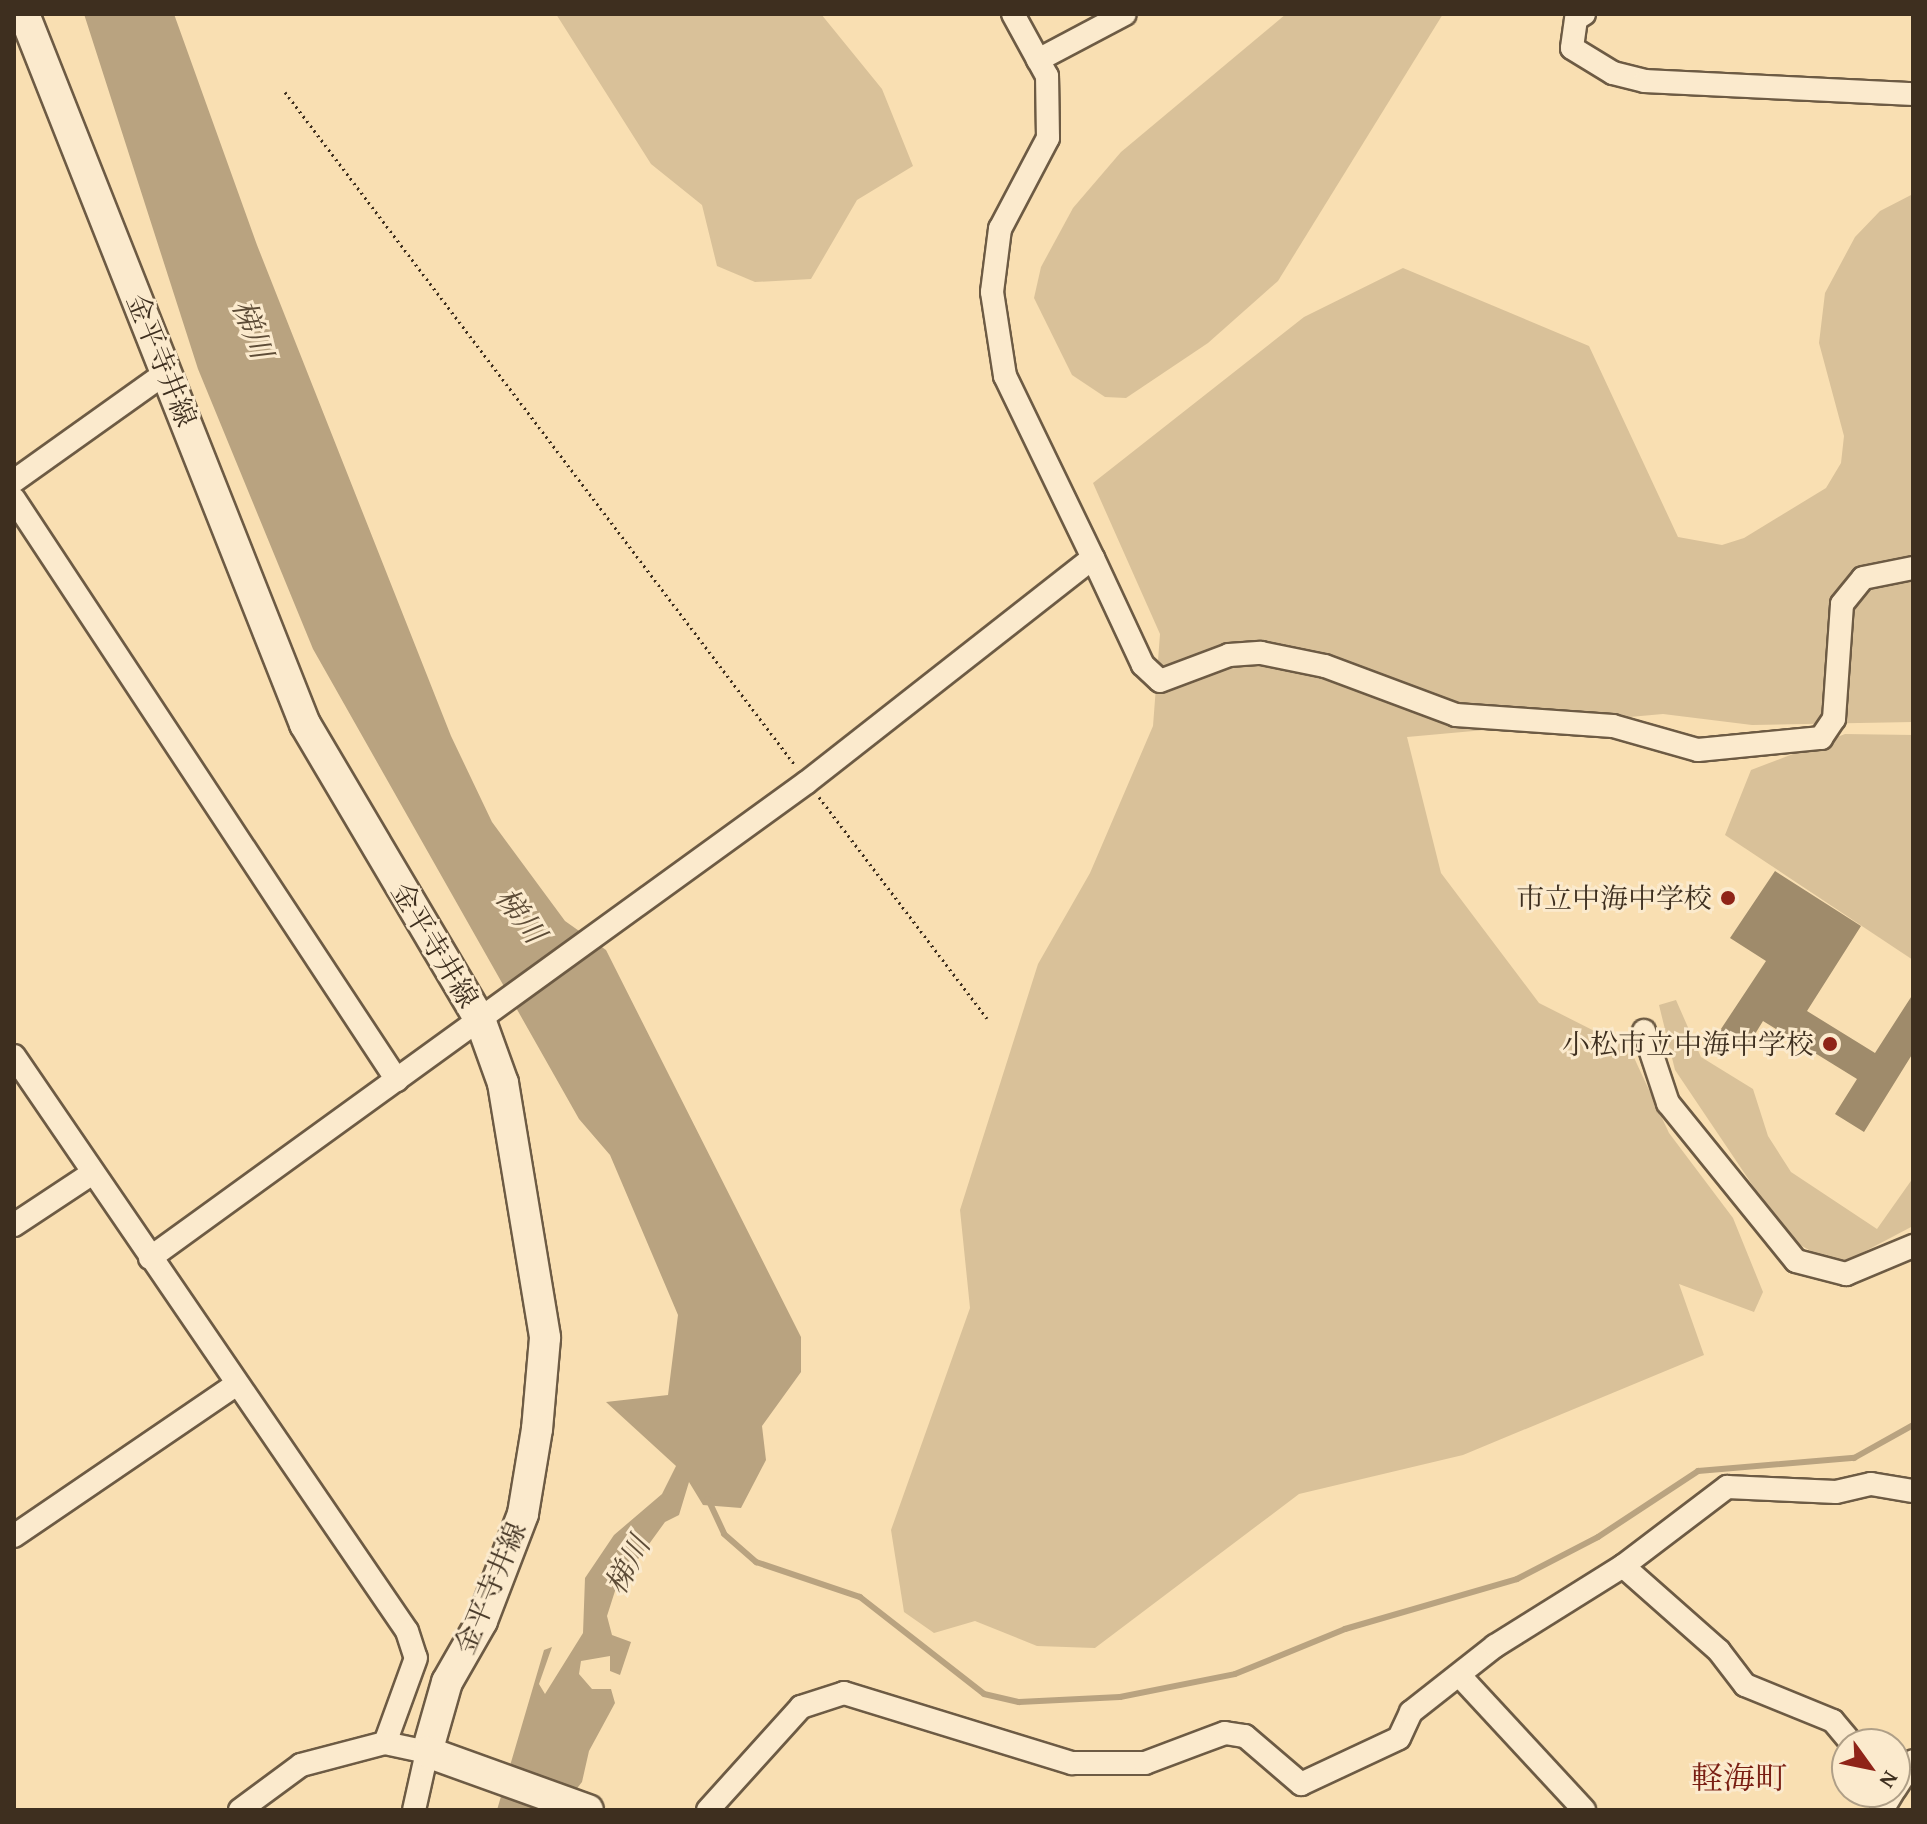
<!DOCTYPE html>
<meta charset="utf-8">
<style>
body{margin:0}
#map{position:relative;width:1927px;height:1824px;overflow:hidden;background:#f9dfb2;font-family:"Gentium Book Plus","Noto Serif JP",serif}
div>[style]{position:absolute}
.green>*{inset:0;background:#d9c199}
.water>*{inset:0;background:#b9a380}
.stream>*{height:6px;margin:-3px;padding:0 3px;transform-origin:3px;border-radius:3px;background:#b9a380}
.building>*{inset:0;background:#9f8b6b}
.path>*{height:3px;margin-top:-1.5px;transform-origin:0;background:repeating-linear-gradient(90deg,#3e2f1f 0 2px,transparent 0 6px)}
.roads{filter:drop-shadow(2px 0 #6d5b44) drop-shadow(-2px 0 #6d5b44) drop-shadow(0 2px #6d5b44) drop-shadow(0 -2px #6d5b44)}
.street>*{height:22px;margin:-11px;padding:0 11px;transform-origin:11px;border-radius:11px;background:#fbeacd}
.secondary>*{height:30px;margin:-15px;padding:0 15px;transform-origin:15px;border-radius:15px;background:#fbeacd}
.dots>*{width:22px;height:22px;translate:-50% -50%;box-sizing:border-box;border:4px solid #fbeacd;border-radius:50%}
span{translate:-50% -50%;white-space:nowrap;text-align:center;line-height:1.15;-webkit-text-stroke:6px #fbeacd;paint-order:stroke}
.street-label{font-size:28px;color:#3e2f1f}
.poi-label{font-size:28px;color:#3e2f1f}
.right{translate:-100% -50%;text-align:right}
.water-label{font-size:30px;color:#5d4c37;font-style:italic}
.quarter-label{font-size:32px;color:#7a1f14}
.frame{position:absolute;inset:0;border:16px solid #3e2f1f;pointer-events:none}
.north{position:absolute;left:1831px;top:1728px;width:80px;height:80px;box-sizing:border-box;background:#fbeacd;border:2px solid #af9f87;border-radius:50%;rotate:123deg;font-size:22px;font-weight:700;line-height:32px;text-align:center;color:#3e2f1f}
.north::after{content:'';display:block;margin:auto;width:28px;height:36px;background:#8f2418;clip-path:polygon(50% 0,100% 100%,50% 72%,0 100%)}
</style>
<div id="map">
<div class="green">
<i style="clip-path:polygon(556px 14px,821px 14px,882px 89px,913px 166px,857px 200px,811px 279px,755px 282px,717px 266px,702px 205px,651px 164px)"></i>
<i style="clip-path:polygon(1286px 14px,1443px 14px,1278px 281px,1208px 343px,1126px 398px,1105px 397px,1072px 375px,1034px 298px,1041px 267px,1073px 208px,1121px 152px)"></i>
<i style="clip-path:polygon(1913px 194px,1913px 722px,1752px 725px,1663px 714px,1407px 737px,1441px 873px,1539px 1003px,1630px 1049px,1669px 1133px,1733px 1218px,1763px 1292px,1754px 1312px,1679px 1284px,1704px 1355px,1463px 1455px,1299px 1494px,1095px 1648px,1037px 1646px,975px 1621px,934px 1633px,904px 1612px,891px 1530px,970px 1308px,960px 1210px,1038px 964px,1090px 873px,1153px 726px,1160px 634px,1093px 483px,1304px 317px,1403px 268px,1589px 346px,1678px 537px,1722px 545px,1744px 538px,1826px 488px,1841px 463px,1844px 436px,1819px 343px,1825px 293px,1855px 237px,1880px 211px)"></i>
<i style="clip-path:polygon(1845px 734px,1913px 735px,1913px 960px,1725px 835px,1751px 770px)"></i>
<i style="clip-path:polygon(1676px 1000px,1701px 1057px,1753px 1089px,1768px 1136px,1791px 1172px,1877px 1229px,1913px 1178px,1913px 1226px,1837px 1266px,1788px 1238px,1675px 1070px,1659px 1005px)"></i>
</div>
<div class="water">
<i style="clip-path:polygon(84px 14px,174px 14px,257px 245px,451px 736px,492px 822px,565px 921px,606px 950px,801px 1337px,801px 1372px,762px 1426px,766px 1460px,741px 1508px,703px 1505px,689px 1482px,679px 1515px,665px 1522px,615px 1591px,607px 1616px,612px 1635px,631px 1642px,620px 1675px,610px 1671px,610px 1656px,581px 1661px,579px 1674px,592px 1689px,611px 1689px,615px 1703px,589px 1751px,582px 1782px,560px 1810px,497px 1810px,544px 1650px,552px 1647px,539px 1684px,545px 1694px,583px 1633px,585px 1578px,614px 1535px,662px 1494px,676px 1466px,606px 1402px,668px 1395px,678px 1315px,610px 1155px,579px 1119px,313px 649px,198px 369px)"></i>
</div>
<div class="stream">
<i style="left:708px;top:1499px;width:38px;rotate:65deg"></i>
<i style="left:724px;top:1534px;width:43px;rotate:41.2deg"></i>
<i style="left:756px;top:1562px;width:110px;rotate:18.6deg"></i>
<i style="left:860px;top:1597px;width:157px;rotate:38deg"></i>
<i style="left:984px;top:1694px;width:36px;rotate:13deg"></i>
<i style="left:1019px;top:1702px;width:101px;rotate:-2.8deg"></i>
<i style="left:1120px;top:1697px;width:117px;rotate:-11.3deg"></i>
<i style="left:1235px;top:1674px;width:119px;rotate:-22.2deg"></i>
<i style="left:1345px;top:1629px;width:179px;rotate:-16.2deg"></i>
<i style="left:1517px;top:1579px;width:91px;rotate:-27.4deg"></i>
<i style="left:1598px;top:1537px;width:120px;rotate:-33.4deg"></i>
<i style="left:1698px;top:1471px;width:157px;rotate:-4.8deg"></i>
<i style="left:1854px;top:1458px;width:68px;rotate:-29.2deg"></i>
</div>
<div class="building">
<i style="clip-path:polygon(1775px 871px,1861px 926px,1807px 1011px,1875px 1053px,1913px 994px,1913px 1053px,1864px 1132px,1835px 1114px,1857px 1079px,1763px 1021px,1744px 1052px,1717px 1035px,1766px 961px,1730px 938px)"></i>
</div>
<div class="path">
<i style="left:285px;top:92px;width:844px;rotate:52.85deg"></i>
<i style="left:819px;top:797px;width:278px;rotate:52.8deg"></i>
</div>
<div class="roads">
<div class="street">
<i style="left:1584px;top:14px;width:9px;rotate:148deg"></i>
<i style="left:1576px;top:19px;width:29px;rotate:98deg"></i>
<i style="left:1572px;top:48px;width:48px;rotate:31.4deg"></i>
<i style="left:1613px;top:73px;width:33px;rotate:14deg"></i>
<i style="left:1645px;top:81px;width:268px;rotate:2.8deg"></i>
<i style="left:1038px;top:60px;width:98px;rotate:-27.9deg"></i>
<i style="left:14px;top:481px;width:188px;rotate:-35.5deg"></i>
<i style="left:14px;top:499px;width:696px;rotate:56.61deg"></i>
<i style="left:1093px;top:558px;width:118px;rotate:65deg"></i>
<i style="left:1143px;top:665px;width:23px;rotate:43deg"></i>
<i style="left:1160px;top:681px;width:74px;rotate:-20.6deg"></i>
<i style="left:1229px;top:655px;width:32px;rotate:-4deg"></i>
<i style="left:1261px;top:653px;width:65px;rotate:11.5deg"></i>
<i style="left:1325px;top:666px;width:140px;rotate:20.5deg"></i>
<i style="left:1456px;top:715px;width:157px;rotate:4deg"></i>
<i style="left:1613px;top:726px;width:88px;rotate:15.8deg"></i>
<i style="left:1698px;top:750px;width:124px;rotate:-5.6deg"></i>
<i style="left:1821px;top:738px;width:23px;rotate:-56deg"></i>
<i style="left:1834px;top:719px;width:115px;rotate:-86deg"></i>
<i style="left:1842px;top:604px;width:33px;rotate:-51deg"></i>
<i style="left:1863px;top:578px;width:51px;rotate:-11.3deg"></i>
<i style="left:1644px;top:1031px;width:76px;rotate:71.6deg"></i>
<i style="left:1668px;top:1103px;width:203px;rotate:51deg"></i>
<i style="left:1796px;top:1261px;width:52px;rotate:14.6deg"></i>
<i style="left:1846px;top:1274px;width:73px;rotate:-22.7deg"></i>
<i style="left:14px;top:1056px;width:696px;rotate:55.65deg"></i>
<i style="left:407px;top:1631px;width:28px;rotate:72deg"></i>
<i style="left:416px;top:1658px;width:90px;rotate:110deg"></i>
<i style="left:14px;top:1225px;width:92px;rotate:-33.5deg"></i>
<i style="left:150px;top:1258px;width:811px;rotate:-35.92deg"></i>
<i style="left:807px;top:782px;width:363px;rotate:-38.1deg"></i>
<i style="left:1093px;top:558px;width:202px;rotate:-115.8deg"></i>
<i style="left:1005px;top:376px;width:85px;rotate:-98.8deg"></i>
<i style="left:992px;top:292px;width:64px;rotate:-82.8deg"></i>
<i style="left:1000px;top:229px;width:103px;rotate:-62.2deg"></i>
<i style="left:1048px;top:138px;width:62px;rotate:-90.9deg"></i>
<i style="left:1047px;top:76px;width:71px;rotate:-118.7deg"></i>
<i style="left:14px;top:1536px;width:270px;rotate:-34.3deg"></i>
<i style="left:1623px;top:1566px;width:128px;rotate:41.5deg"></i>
<i style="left:1719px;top:1651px;width:43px;rotate:52.6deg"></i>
<i style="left:1745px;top:1685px;width:95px;rotate:22.2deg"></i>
<i style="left:1833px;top:1721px;width:30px;rotate:50deg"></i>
<i style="left:1461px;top:1677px;width:181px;rotate:47.2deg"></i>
<i style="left:1895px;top:1789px;width:33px;rotate:-57deg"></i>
<i style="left:240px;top:1810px;width:76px;rotate:-36.4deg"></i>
<i style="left:301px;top:1765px;width:87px;rotate:-14.7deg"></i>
<i style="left:385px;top:1743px;width:43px;rotate:12.1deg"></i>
<i style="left:427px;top:1752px;width:59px;rotate:102.6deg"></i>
<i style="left:708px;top:1810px;width:139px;rotate:-47.9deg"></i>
<i style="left:801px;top:1707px;width:45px;rotate:-18deg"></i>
<i style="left:844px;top:1693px;width:239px;rotate:17.1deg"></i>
<i style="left:1072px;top:1763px;width:73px"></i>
<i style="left:1145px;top:1763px;width:85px;rotate:-20.6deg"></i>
<i style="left:1225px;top:1733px;width:20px;rotate:9deg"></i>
<i style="left:1245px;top:1736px;width:74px;rotate:40.6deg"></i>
<i style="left:1301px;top:1784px;width:108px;rotate:-25.1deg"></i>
<i style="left:1399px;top:1738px;width:29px;rotate:-65deg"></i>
<i style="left:1411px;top:1712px;width:107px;rotate:-38.2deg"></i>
<i style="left:1495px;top:1646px;width:151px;rotate:-32deg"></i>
<i style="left:1623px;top:1566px;width:131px;rotate:-37.2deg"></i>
<i style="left:1727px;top:1487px;width:109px;rotate:2.6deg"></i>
<i style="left:1836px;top:1492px;width:36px;rotate:-13deg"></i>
<i style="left:1871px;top:1484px;width:43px;rotate:9.5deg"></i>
<i style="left:1882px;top:1810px;width:21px;rotate:-59deg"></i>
</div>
<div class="secondary">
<i style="left:24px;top:14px;width:764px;rotate:68.41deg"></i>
<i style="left:305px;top:724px;width:346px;rotate:59.4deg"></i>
<i style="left:481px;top:1022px;width:65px;rotate:70.2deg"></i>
<i style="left:503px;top:1083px;width:258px;rotate:80.6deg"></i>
<i style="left:545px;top:1338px;width:91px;rotate:95deg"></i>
<i style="left:537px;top:1429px;width:86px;rotate:99.4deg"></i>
<i style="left:523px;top:1514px;width:115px;rotate:111deg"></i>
<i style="left:482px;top:1621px;width:70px;rotate:119.8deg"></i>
<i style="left:447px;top:1682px;width:73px;rotate:105.9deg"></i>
<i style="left:427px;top:1752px;width:171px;rotate:19.8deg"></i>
</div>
</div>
<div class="dots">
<i style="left:1728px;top:898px;background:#8f2418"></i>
<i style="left:1830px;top:1044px;background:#8f2418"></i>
</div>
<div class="street-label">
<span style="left:162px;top:360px;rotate:68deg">金平寺井線</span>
<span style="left:435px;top:945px;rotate:59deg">金平寺井線</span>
<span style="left:490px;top:1588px;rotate:-67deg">金平寺井線</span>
</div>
<div class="poi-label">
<span class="right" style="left:1712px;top:898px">市立中海中学校</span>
<span class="right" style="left:1814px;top:1044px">小松市立中海中学校</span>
</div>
<div class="water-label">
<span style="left:253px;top:329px;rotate:69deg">梯川</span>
<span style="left:521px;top:915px;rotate:53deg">梯川</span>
<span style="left:627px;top:1565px;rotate:-62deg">梯川</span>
</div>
<div class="quarter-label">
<span style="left:1739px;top:1778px">軽海町</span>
</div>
<div class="frame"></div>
<div class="north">N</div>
</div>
